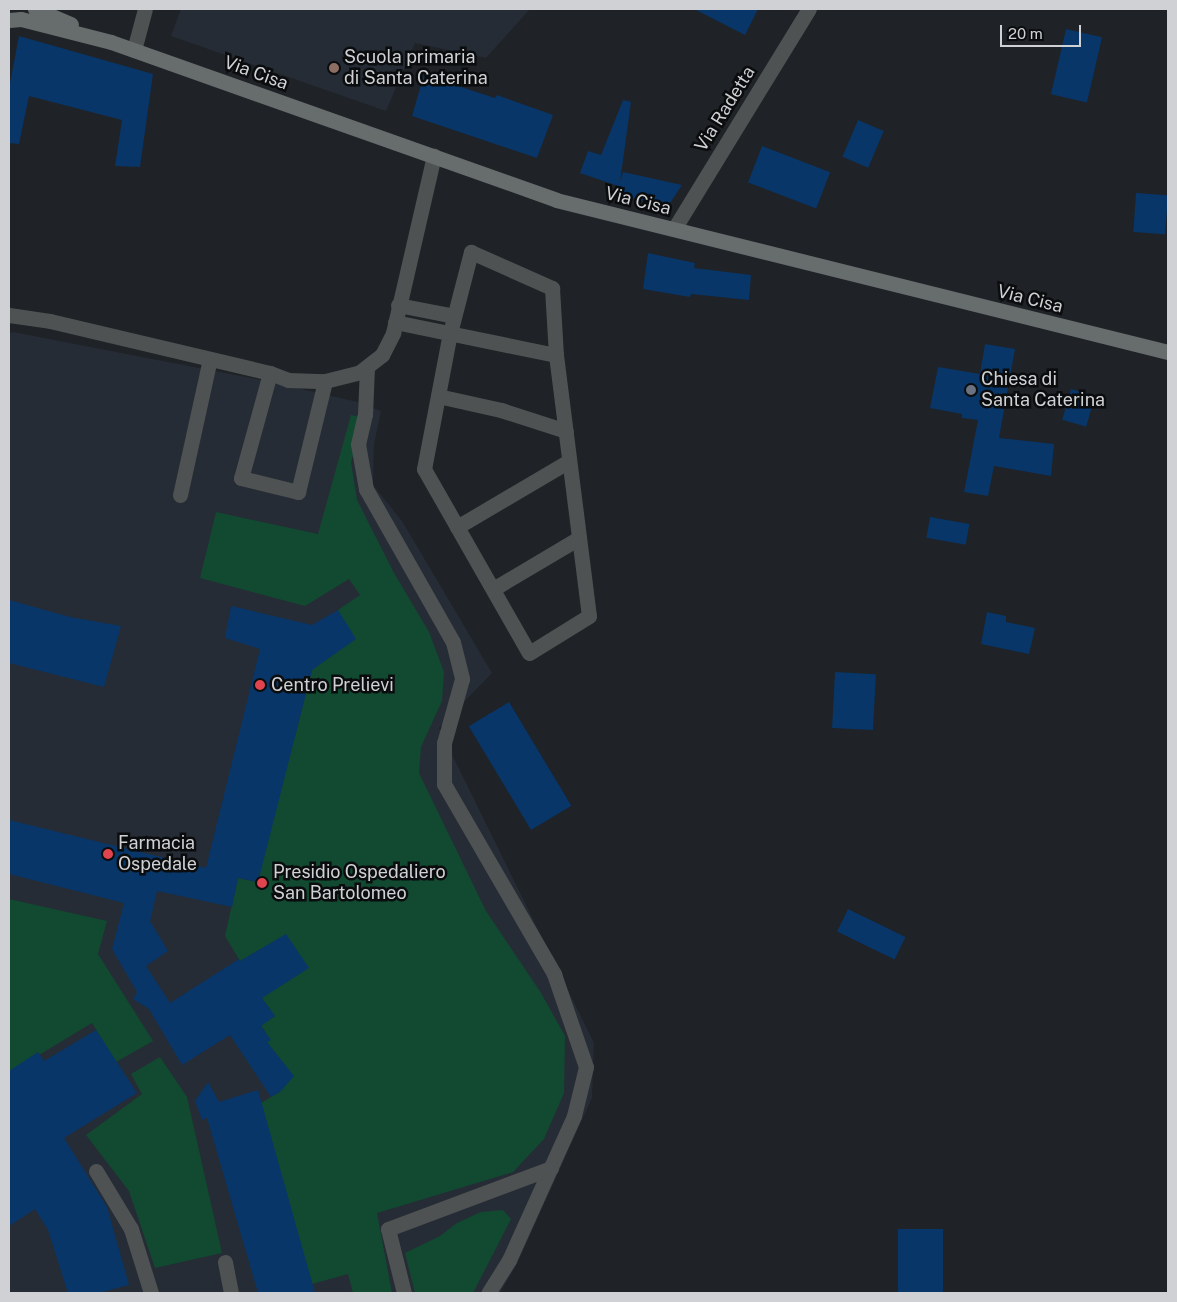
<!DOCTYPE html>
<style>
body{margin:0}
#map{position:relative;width:1177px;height:1302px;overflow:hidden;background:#1f2226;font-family:"Public Sans",sans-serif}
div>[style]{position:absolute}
.built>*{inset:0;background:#252c35}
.green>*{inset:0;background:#124931}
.building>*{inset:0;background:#083668;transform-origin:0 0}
.lane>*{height:15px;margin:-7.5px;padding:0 7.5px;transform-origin:7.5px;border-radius:7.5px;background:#4f5252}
.street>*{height:15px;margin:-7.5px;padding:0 7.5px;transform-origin:7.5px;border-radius:7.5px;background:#4f5252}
.secondary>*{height:15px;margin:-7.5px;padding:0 7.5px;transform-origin:7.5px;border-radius:7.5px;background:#676c6d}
.dots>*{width:14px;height:14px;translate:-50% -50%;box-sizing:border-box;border:2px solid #0a0c0d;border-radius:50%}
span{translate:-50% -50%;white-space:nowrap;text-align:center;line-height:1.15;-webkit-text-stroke:5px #0a0c0d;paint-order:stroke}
.poi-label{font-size:18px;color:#cfd1d4}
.left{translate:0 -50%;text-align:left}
.street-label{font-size:18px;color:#cfd1d4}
.frame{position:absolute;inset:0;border:10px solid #cfd1d4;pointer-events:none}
.scale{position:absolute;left:1000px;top:25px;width:81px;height:22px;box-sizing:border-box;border:2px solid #cfd1d4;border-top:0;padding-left:6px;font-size:15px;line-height:18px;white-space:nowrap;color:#cfd1d4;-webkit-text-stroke:4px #0a0c0d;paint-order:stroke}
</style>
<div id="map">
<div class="built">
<i style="clip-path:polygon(181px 9px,530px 9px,486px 58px,415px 43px,386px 111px,171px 36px)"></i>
<i style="clip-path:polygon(13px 332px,267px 381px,358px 402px,381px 411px,374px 444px,373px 485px,402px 521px,492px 673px,439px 728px,594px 1043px,592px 1098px,517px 1264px,500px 1293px,9px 1293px,9px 333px)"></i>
</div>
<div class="green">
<i style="clip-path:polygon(351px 415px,364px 418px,351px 462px,357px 500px,394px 573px,429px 632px,444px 672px,442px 701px,421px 747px,419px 773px,486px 911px,541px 993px,565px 1036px,564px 1093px,544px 1139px,513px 1172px,377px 1213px,392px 1293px,353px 1293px,348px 1274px,312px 1284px,261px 1103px,281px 1091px,257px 1049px,270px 1040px,261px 1025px,275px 1016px,262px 998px,286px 935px,240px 961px,225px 936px,238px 878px,257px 882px,312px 670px,338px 610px,360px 595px,349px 579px,305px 606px,200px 578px,216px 512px,318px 534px)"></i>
<i style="clip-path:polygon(9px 899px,107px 921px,98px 954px,153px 1041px,116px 1062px,92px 1023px,9px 1073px)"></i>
<i style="clip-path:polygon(160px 1057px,187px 1097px,222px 1253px,155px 1268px,129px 1191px,86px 1135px,142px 1094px,131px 1074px)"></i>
<i style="clip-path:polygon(503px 1210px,511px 1219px,473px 1293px,415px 1293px,405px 1253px,440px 1236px,457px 1223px,481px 1212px)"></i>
</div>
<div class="building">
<i style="clip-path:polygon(694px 9px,758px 9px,745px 35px)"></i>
<i style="left:1066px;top:29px;width:37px;height:67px;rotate:13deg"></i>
<i style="clip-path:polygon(19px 36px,153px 74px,140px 167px,115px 166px,122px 120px,29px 96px,19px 144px,9px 143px,9px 88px)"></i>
<i style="clip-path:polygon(424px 75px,495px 98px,497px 95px,553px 115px,537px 158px,412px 116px)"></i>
<i style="clip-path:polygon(623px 100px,631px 102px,620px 182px,623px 172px,682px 185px,668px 206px,616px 195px,618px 186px,580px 173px,588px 151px,601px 155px)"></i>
<i style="left:858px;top:120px;width:28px;height:40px;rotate:23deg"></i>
<i style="left:762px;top:146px;width:73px;height:39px;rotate:21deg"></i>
<i style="left:1136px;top:193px;width:32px;height:39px;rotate:4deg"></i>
<i style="clip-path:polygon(648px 253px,695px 263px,694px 268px,751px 275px,749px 300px,691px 294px,690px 297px,643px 289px)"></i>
<i style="clip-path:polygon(985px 344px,1015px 349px,999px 438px,1054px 444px,1051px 476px,994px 466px,988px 496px,964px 492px,978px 420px,962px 418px,962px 414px,930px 408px,938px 367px,980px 374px)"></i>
<i style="left:1071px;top:389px;width:25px;height:32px;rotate:16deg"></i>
<i style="left:930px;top:517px;width:40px;height:21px;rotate:10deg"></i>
<i style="clip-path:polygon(9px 600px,70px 617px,121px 626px,104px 687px,9px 663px)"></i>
<i style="clip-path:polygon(231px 606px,312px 625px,338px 610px,356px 639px,312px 670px,258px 882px,238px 878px,232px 907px,157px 891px,150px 921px,168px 951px,146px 966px,170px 1003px,239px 959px,240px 961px,286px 934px,309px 968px,262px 998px,275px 1016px,261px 1026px,271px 1040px,267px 1042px,294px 1076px,281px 1091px,271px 1097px,230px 1035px,182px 1065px,149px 1009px,133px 999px,137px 992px,112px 949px,124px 903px,9px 874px,9px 820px,206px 868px,260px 649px,225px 638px)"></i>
<i style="clip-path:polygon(987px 612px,1006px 616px,1006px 622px,1035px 628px,1029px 654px,981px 644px)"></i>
<i style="left:835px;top:672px;width:41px;height:56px;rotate:3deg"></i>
<i style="left:509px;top:702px;width:121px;height:47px;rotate:59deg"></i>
<i style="left:848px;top:909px;width:64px;height:25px;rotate:26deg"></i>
<i style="clip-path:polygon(96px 1030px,137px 1093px,64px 1138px,107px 1207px,129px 1285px,98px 1293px,68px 1293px,48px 1230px,35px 1209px,9px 1226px,9px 1071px,38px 1052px,44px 1061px)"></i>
<i style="clip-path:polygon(208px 1082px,219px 1102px,258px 1090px,315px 1293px,258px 1293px,207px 1118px,202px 1120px,195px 1101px)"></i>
<i style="left:898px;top:1229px;width:45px;height:63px"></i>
</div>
<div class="lane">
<i style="left:134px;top:50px;width:42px;rotate:-75deg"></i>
<i style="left:471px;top:252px;width:89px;rotate:24deg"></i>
<i style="left:552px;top:288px;width:67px;rotate:86.6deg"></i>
<i style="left:556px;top:355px;width:263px;rotate:82.8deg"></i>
<i style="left:589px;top:616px;width:70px;rotate:148.3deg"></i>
<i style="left:529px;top:653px;width:212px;rotate:-119.7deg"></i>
<i style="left:424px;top:469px;width:138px;rotate:-79.2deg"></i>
<i style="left:450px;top:333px;width:84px;rotate:-75.5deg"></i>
<i style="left:398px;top:305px;width:57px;rotate:11.1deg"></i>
<i style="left:395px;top:322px;width:164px;rotate:11.6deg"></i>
<i style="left:367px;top:367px;width:47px;rotate:92.4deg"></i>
<i style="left:365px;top:414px;width:31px;rotate:103deg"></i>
<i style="left:358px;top:444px;width:46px;rotate:79.9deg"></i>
<i style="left:366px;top:489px;width:176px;rotate:60.4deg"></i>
<i style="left:453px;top:642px;width:38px;rotate:76deg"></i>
<i style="left:462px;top:679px;width:66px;rotate:105.7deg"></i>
<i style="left:444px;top:743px;width:41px;rotate:90deg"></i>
<i style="left:444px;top:784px;width:220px;rotate:59.9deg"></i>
<i style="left:554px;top:974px;width:98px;rotate:71deg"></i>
<i style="left:586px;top:1067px;width:50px;rotate:103.8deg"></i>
<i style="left:574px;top:1116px;width:158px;rotate:114.3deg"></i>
<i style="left:509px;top:1260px;width:39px;rotate:122deg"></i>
<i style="left:270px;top:373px;width:109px;rotate:105.4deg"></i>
<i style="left:241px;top:478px;width:59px;rotate:13.8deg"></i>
<i style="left:298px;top:492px;width:114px;rotate:-76.3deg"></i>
<i style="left:438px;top:396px;width:65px;rotate:12.5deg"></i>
<i style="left:501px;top:410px;width:68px;rotate:17.9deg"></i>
<i style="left:180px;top:495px;width:139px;rotate:-77.6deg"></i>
<i style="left:457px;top:527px;width:130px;rotate:-30.5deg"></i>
<i style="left:493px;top:589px;width:100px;rotate:-30.7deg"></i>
<i style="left:96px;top:1171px;width:68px;rotate:58.9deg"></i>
<i style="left:131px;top:1229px;width:67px;rotate:72.6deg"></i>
<i style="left:225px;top:1262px;width:32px;rotate:79deg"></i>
<i style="left:404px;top:1293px;width:66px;rotate:-104deg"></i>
<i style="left:388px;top:1229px;width:174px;rotate:-20.5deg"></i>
</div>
<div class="street">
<i style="left:674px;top:229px;width:258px;rotate:-58.5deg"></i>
<i style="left:9px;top:315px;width:41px;rotate:8.3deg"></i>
<i style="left:50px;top:321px;width:226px;rotate:13.3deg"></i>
<i style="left:270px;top:373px;width:19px;rotate:21deg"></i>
<i style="left:288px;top:380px;width:37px;rotate:2deg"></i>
<i style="left:325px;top:381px;width:36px;rotate:-14deg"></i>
<i style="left:360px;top:372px;width:28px;rotate:-38deg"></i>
<i style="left:382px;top:355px;width:25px;rotate:-63deg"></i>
<i style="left:393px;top:333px;width:182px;rotate:-77deg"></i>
</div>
<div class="secondary">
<i style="left:35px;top:9px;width:39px;rotate:23deg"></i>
<i style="left:9px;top:20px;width:12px;rotate:-5deg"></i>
<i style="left:21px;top:19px;width:93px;rotate:14.3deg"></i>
<i style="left:111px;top:42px;width:472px;rotate:19.5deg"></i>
<i style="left:556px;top:200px;width:631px;rotate:13.95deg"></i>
</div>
<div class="dots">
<i style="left:334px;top:68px;background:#8d6e63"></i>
<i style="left:971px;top:390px;background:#6b7280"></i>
<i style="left:260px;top:685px;background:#e0444e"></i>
<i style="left:108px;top:854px;background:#e0444e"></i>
<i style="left:262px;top:883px;background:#e0444e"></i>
</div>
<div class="poi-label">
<span class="left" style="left:344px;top:68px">Scuola primaria<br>di Santa Caterina</span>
<span class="left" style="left:981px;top:390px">Chiesa di<br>Santa Caterina</span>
<span class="left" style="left:271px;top:685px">Centro Prelievi</span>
<span class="left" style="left:118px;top:854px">Farmacia<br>Ospedale</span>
<span class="left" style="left:273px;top:883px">Presidio Ospedaliero<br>San Bartolomeo</span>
</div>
<div class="street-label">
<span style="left:256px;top:73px;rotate:20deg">Via Cisa</span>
<span style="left:725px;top:109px;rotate:-58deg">Via Radetta</span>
<span style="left:638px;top:201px;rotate:14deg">Via Cisa</span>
<span style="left:1030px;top:299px;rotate:14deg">Via Cisa</span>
</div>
<div class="frame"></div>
<div class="scale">20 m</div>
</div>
